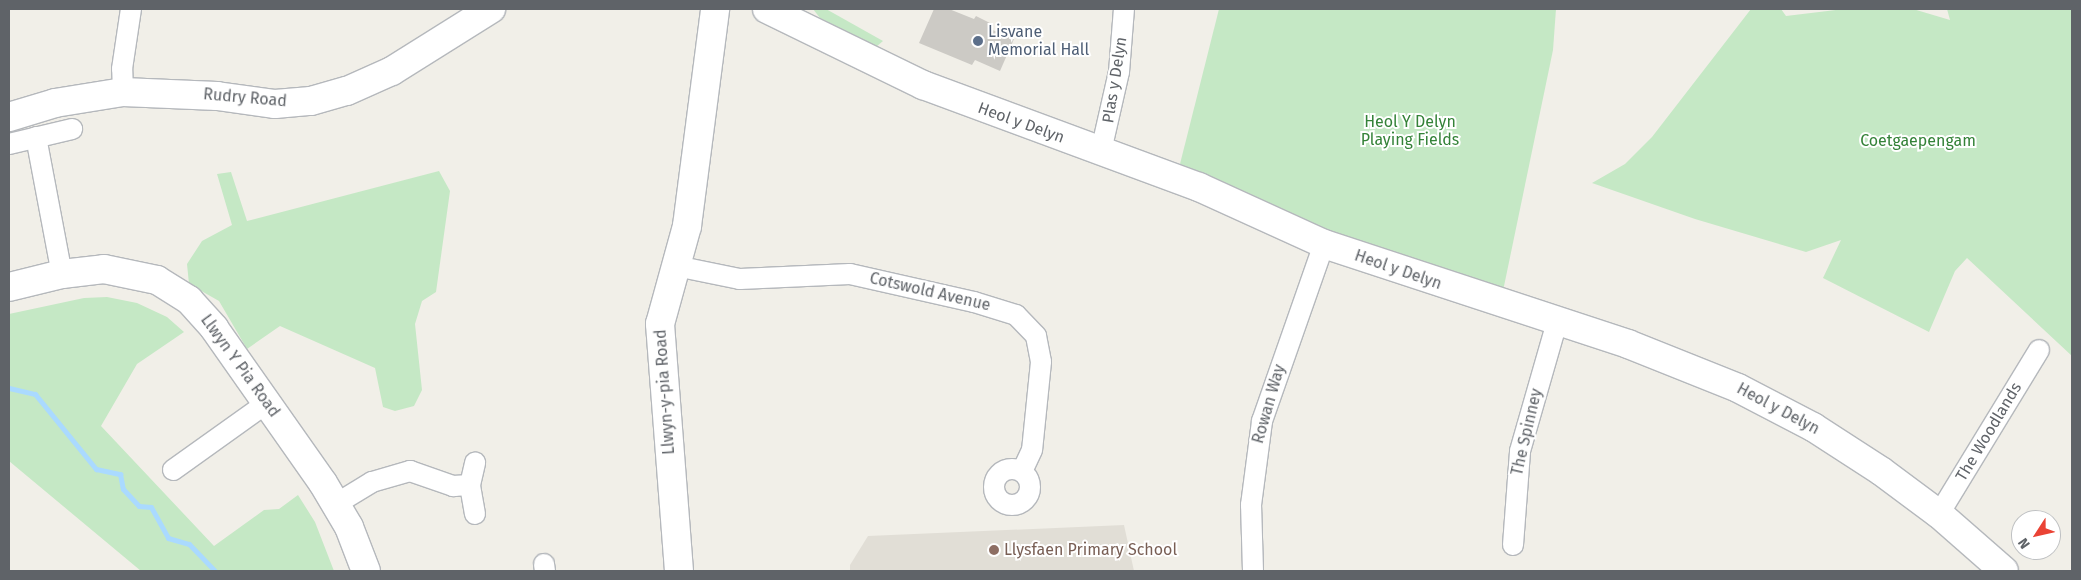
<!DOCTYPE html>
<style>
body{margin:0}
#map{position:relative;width:2081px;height:580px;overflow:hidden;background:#f1efe8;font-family:"Fira Sans",sans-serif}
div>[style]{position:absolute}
.education>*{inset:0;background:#e1ded6}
.green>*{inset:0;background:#c5e8c5}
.stream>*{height:5px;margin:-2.5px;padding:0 2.5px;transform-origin:2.5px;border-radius:2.5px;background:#aadaff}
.building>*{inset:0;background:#cccac5}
.roads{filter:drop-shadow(1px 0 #b5b8bc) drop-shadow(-1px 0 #b5b8bc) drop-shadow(0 1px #b5b8bc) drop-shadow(0 -1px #b5b8bc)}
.street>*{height:20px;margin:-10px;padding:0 10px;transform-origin:10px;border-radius:10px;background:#fff}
.street>.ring{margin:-10px;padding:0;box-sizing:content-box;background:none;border:20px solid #fff;border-radius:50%}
.secondary>*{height:28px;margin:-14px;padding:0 14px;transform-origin:14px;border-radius:14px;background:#fff}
.dots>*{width:14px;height:14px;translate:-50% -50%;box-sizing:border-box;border:2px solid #fff;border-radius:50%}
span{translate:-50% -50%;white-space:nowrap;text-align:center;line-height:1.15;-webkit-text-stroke:4px #fff;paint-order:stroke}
.service-label{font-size:16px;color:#4e5e75}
.left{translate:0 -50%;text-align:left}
.street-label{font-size:16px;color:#5f6368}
.park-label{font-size:16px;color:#348238}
.education-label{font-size:16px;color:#785e54}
.frame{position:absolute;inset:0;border:10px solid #5f6368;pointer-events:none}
.north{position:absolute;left:2011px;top:510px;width:50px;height:50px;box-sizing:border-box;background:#fff;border:1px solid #bfc1c3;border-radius:50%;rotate:235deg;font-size:14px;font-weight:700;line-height:20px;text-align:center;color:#5f6368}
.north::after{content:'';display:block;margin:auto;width:18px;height:22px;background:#ea4335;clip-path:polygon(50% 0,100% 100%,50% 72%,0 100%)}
</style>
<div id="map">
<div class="education">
<i style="clip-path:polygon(1124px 525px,1134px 571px,850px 571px,850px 565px,868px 536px)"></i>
</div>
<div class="green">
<i style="clip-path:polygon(813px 9px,826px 9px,883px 41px,876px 47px,820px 18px)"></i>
<i style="clip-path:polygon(1219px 9px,1556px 9px,1553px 50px,1503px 291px,1354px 243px,1180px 164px)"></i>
<i style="clip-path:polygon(1751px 9px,1781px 9px,1786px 16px,1844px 9px,1913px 9px,1950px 20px,1947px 9px,2072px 9px,2072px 356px,1967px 258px,1955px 271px,1929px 332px,1823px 278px,1841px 240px,1806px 252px,1695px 219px,1592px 183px,1625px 164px,1652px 137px)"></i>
<i style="clip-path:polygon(439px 171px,450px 191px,436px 292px,422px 301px,415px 324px,422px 390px,414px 406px,395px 411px,383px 407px,375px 368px,280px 326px,247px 349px,219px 301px,189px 284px,187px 264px,202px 241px,232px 225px,217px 174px,231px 172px,247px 221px)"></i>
<i style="clip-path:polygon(107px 297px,137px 303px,167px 317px,184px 332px,137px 364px,101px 426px,214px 546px,264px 510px,279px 509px,298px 495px,315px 522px,334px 571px,141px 571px,9px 461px,9px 314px,84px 298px)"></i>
</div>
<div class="stream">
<i style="left:9px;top:388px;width:27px;rotate:13deg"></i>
<i style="left:35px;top:394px;width:97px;rotate:50.9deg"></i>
<i style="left:96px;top:469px;width:25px;rotate:12deg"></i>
<i style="left:120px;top:474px;width:15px;rotate:79deg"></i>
<i style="left:123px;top:489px;width:23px;rotate:47deg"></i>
<i style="left:139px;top:506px;width:12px;rotate:5deg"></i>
<i style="left:151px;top:507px;width:35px;rotate:61deg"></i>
<i style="left:168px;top:538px;width:22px;rotate:16deg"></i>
<i style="left:189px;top:544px;width:37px;rotate:46deg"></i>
</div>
<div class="building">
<i style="clip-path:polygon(934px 9px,949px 9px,974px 19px,976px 16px,990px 23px,988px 28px,1014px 39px,1000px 71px,975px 60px,972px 65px,919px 43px)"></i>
</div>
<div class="roads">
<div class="street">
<i style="left:123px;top:92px;width:23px;rotate:-92deg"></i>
<i style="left:122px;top:69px;width:61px;rotate:-81.5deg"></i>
<i style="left:36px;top:137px;width:139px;rotate:79.3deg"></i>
<i style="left:9px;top:144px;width:65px;rotate:-13.4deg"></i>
<i style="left:1101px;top:151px;width:81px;rotate:-77.2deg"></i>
<i style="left:1119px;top:72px;width:63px;rotate:-85.5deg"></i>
<i style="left:676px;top:266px;width:65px;rotate:11.5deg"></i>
<i style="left:740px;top:279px;width:110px;rotate:-2.6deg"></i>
<i style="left:850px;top:274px;width:127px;rotate:12.7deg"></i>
<i style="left:974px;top:302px;width:44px;rotate:17.2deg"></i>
<i style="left:1016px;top:315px;width:29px;rotate:46deg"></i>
<i style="left:1036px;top:336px;width:26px;rotate:79deg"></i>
<i style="left:1041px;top:362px;width:88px;rotate:95.8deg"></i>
<i style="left:1032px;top:450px;width:23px;rotate:115deg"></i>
<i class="ring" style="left:994px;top:469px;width:16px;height:16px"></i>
<i style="left:173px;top:470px;width:115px;rotate:-35.5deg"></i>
<i style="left:336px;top:504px;width:42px;rotate:-31.4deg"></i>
<i style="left:372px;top:482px;width:40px;rotate:-16deg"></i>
<i style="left:410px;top:471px;width:46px;rotate:19.2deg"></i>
<i style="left:453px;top:486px;width:17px;rotate:-3deg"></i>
<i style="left:475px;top:514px;width:29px;rotate:-100deg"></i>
<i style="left:470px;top:485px;width:23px;rotate:-77deg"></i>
<i style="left:1939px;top:514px;width:192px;rotate:-58.6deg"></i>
<i style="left:1513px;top:545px;width:94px;rotate:-85.7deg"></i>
<i style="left:1520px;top:451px;width:134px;rotate:-74deg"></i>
<i style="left:544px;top:564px;width:7px;rotate:82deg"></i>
<i style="left:1253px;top:571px;width:66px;rotate:-91.7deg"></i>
<i style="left:1251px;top:505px;width:85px;rotate:-82.5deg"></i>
<i style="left:1262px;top:421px;width:188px;rotate:-70.7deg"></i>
</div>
<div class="secondary">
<i style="left:767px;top:9px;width:174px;rotate:26deg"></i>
<i style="left:923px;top:85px;width:294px;rotate:20.3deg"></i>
<i style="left:1199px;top:187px;width:137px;rotate:24.5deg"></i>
<i style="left:1324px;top:244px;width:320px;rotate:18.2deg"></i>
<i style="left:1628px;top:344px;width:118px;rotate:21.8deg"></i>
<i style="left:1738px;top:388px;width:85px;rotate:27.5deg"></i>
<i style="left:1813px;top:427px;width:81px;rotate:32.9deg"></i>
<i style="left:1881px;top:471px;width:72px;rotate:36.6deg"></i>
<i style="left:1939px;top:514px;width:86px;rotate:41.2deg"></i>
<i style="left:9px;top:117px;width:48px;rotate:-16.9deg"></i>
<i style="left:55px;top:103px;width:69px;rotate:-9.2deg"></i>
<i style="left:123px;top:92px;width:94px;rotate:2.4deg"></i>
<i style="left:217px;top:96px;width:59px;rotate:7.9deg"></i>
<i style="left:275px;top:104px;width:36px;rotate:-5deg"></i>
<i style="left:311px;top:101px;width:37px;rotate:-16deg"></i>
<i style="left:347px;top:91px;width:49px;rotate:-24deg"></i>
<i style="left:392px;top:71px;width:117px;rotate:-32.1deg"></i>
<i style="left:9px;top:287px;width:55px;rotate:-13.8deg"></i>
<i style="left:62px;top:274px;width:42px;rotate:-6.8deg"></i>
<i style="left:104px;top:269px;width:54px;rotate:11.7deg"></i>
<i style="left:157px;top:280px;width:38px;rotate:32deg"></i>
<i style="left:189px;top:300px;width:38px;rotate:48deg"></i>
<i style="left:214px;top:328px;width:189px;rotate:54.9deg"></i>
<i style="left:323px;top:483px;width:51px;rotate:59.4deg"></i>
<i style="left:349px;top:527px;width:47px;rotate:68.9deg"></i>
<i style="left:679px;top:571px;width:248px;rotate:-94.4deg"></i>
<i style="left:660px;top:324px;width:102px;rotate:-74.6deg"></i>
<i style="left:687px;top:226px;width:219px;rotate:-82.6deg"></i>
</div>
</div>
<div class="dots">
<i style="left:978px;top:41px;background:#5c6f8a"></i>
<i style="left:994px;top:550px;background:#8d6e63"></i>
</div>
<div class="service-label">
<span class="left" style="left:988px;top:41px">Lisvane<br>Memorial Hall</span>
</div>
<div class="street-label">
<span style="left:1115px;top:80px;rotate:-81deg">Plas y Delyn</span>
<span style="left:245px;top:98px;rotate:5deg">Rudry Road</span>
<span style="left:1021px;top:123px;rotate:20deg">Heol y Delyn</span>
<span style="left:1398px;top:270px;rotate:19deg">Heol y Delyn</span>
<span style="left:930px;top:292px;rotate:13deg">Cotswold Avenue</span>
<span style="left:240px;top:366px;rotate:54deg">Llwyn Y Pia Road</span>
<span style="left:665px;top:392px;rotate:-94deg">Llwyn-y-pia Road</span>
<span style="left:1269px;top:404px;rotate:-74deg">Rowan Way</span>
<span style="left:1778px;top:409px;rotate:28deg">Heol y Delyn</span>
<span style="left:1527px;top:432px;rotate:-77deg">The Spinney</span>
<span style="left:1989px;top:432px;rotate:-59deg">The Woodlands</span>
</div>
<div class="park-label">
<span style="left:1410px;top:131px">Heol Y Delyn<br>Playing Fields</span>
<span style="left:1918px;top:141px">Coetgaepengam</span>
</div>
<div class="education-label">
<span class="left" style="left:1004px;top:550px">Llysfaen Primary School</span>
</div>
<div class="frame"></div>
<div class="north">N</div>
</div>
